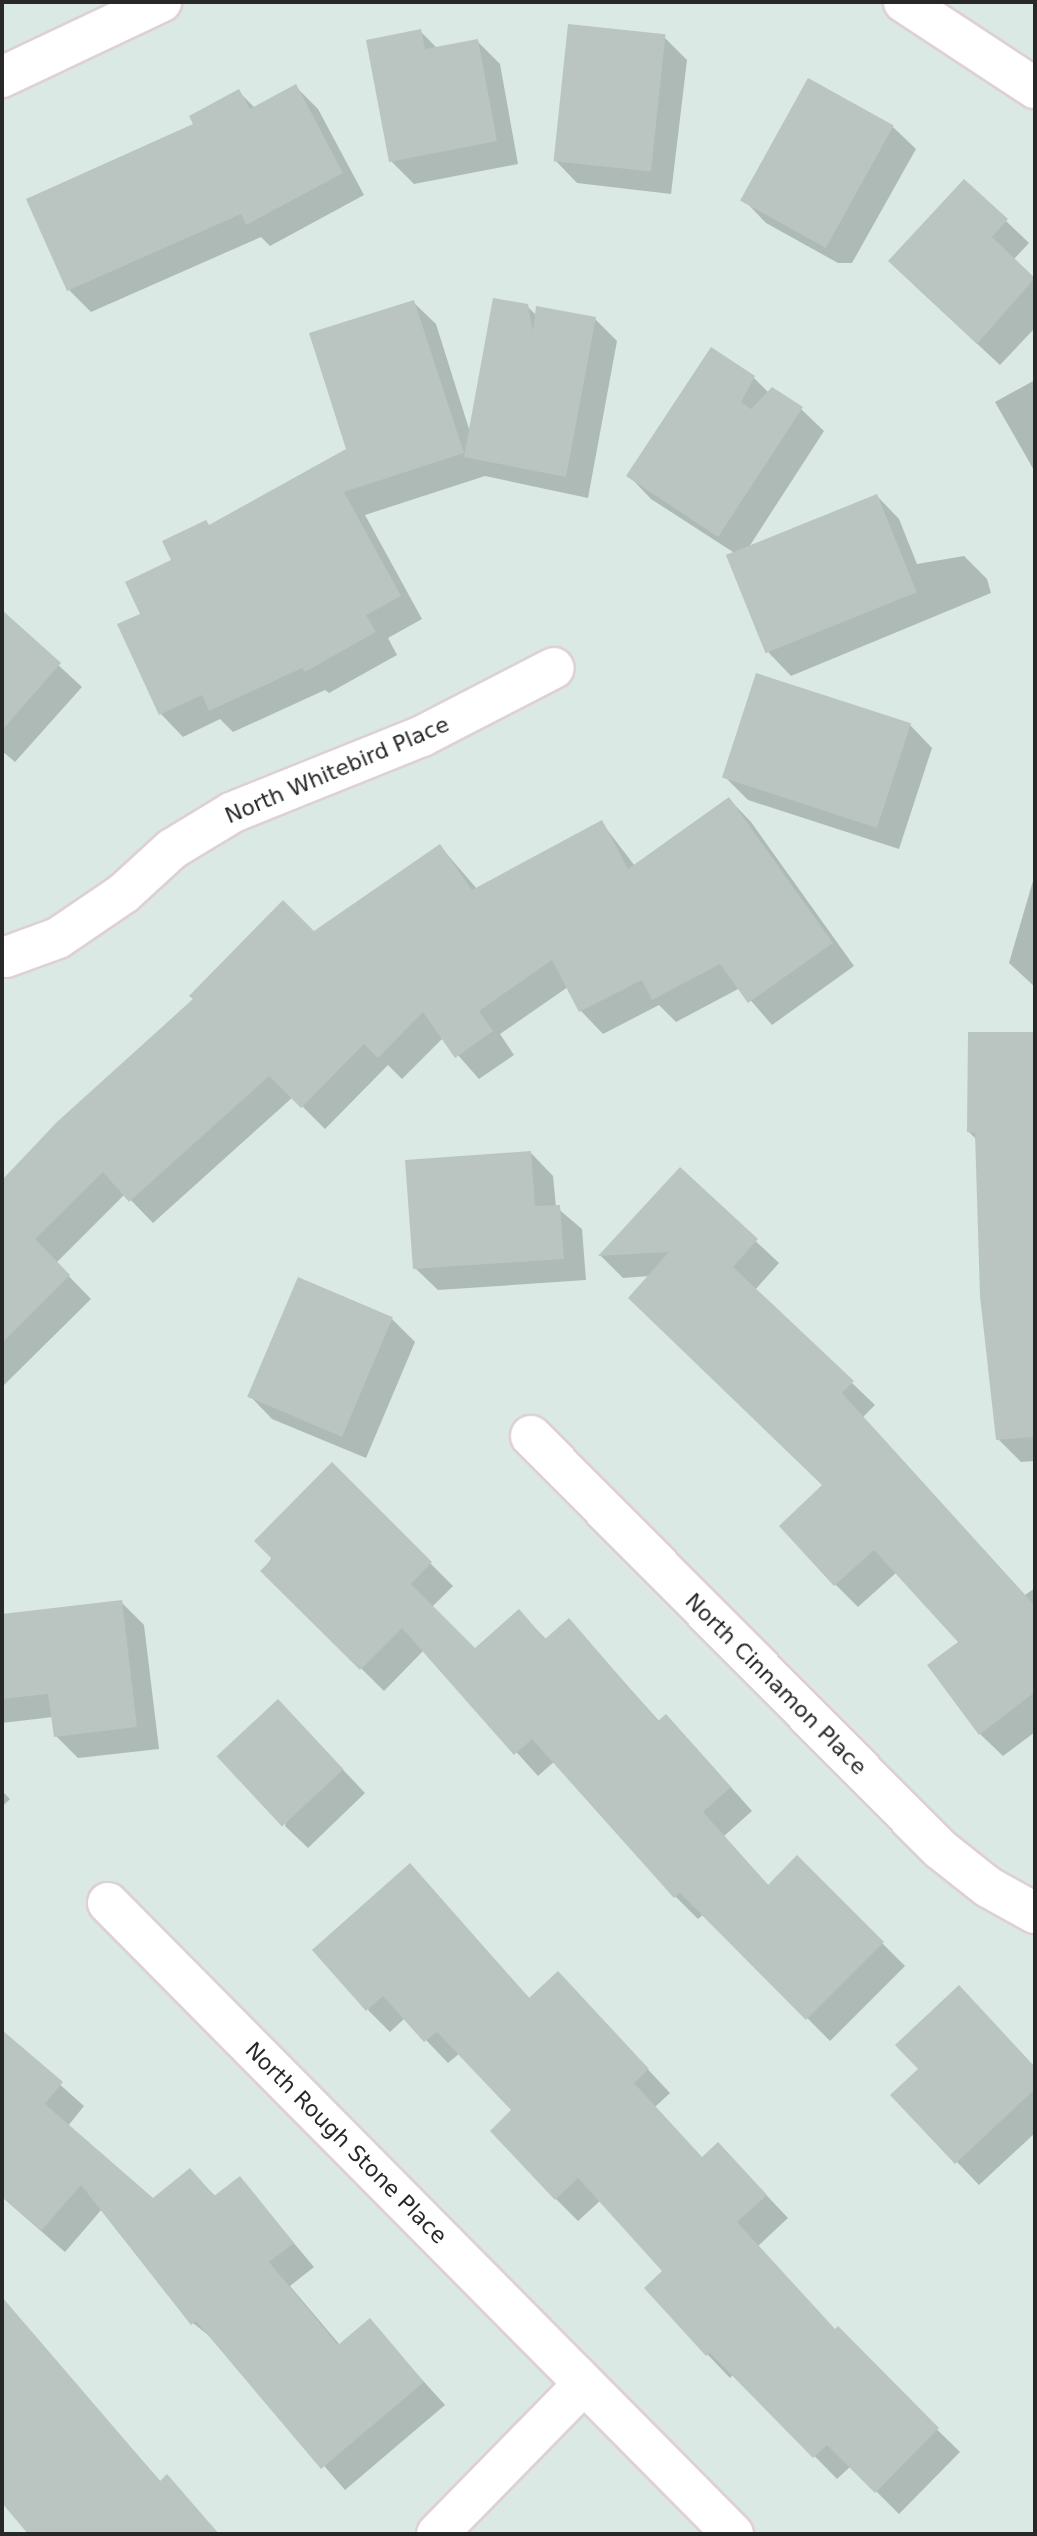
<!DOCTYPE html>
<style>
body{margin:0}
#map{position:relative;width:1037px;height:2536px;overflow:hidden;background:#dae9e3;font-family:"DejaVu Sans",sans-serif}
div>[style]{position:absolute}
.shadow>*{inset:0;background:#0003}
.building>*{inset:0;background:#bac4c0;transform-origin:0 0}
.roads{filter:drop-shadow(2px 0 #dfd0d2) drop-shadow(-2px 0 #dfd0d2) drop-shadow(0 2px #dfd0d2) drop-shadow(0 -2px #dfd0d2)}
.minor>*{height:40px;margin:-20px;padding:0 20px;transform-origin:20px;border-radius:20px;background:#fff}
span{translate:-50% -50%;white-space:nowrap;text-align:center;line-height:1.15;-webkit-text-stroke:6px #fff;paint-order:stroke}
.street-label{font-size:22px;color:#282828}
.frame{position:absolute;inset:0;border:4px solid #282828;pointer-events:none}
</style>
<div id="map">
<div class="shadow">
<i style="clip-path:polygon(421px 32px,438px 49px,477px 41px,500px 64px,518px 164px,414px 184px,391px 161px)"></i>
<i style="clip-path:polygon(664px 37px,687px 60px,671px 194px,577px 183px,555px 160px)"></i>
<i style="clip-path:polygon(295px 86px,318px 109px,364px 195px,270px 246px,261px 237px,91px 312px,69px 290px,238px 91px,255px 108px)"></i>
<i style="clip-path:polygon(893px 127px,916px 149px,852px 263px,838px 263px,766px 223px,744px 200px)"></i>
<i style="clip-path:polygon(1006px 221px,1029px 243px,1013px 260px,1035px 280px,1035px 328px,1000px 365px,913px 284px)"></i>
<i style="clip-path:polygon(413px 302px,436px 324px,470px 432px,527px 306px,537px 316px,595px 319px,617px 341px,588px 498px,485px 476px,365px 515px,422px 619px,388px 638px,397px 655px,329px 693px,325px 690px,233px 732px,220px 719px,183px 737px,161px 714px,120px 625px,142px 615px,173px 561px,210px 527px,349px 449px)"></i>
<i style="clip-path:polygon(754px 378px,769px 393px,801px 409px,824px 431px,747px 550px,877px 496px,899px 519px,917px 564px,964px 556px,987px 579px,991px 593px,791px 676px,769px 653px,736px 554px,651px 499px,629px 476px)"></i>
<i style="clip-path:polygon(1035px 380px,1035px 472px,995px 402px)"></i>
<i style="clip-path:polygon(2px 613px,82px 687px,15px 762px,2px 751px)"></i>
<i style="clip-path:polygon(910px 725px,932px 748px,899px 849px,748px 800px,725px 777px)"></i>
<i style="clip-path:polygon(729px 799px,751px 822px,854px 966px,772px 1025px,740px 988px,676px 1022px,659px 1005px,603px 1034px,581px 1011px,568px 987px,500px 1034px,514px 1055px,479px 1079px,443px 1038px,402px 1079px,388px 1065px,325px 1129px,293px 1097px,153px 1223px,125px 1194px,56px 1263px,91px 1299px,2px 1387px,2px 1180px,314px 933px,440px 846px,477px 889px,602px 823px,635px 866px)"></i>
<i style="clip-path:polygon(1035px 874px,1035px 987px,1009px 963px)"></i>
<i style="clip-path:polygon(1035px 1034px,1035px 1461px,1021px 1462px,998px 1439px,977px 1140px,969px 1132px)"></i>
<i style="clip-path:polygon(531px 1153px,553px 1176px,556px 1207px,582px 1229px,586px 1280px,438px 1290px,415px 1268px)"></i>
<i style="clip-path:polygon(680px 1170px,779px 1263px,755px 1290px,875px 1405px,863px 1417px,1025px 1595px,1035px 1588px,1035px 1732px,1003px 1756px,980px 1734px,961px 1643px,897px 1572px,858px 1607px,836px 1585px,782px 1526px,825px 1486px,650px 1276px,623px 1278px,601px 1256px)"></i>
<i style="clip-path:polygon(392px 1319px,415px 1342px,366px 1458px,272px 1419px,250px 1396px)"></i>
<i style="clip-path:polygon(332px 1465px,453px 1586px,432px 1607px,475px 1650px,519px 1612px,547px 1640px,569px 1621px,660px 1722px,688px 1739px,752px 1811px,724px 1836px,769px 1886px,797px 1858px,905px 1966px,830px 2041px,704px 1914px,698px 1919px,676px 1897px,555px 1761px,538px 1776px,424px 1650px,384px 1691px,263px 1571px)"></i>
<i style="clip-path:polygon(121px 1602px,144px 1625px,159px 1749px,78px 1758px,56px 1736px,53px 1717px,2px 1723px,2px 1616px)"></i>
<i style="clip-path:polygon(300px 1724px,365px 1793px,308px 1848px,285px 1826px)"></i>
<i style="clip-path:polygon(2px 1791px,10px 1799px,2px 1807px)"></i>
<i style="clip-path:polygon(410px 1865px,531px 2000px,580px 1997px,670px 2093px,655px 2107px,703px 2159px,740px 2167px,788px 2218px,758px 2246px,836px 2331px,960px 2452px,899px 2514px,851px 2466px,837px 2479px,734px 2374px,730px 2378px,708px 2355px,647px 2288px,665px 2271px,601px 2200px,578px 2221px,556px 2199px,514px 2111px,460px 2053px,448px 2063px,405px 2018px,390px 2032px,368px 2010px)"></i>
<i style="clip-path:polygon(2px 2033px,84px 2106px,68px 2126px,153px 2200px,190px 2170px,216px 2197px,240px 2179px,314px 2267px,290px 2286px,340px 2345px,369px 2321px,445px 2405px,345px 2490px,218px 2343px,193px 2323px,102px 2209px,65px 2252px,2px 2197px)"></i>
<i style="clip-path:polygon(1035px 2068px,1035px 2133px,979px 2185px,893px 2095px)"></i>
<i style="clip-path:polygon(13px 2313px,161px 2482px,167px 2477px,219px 2534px,32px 2534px,2px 2499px,2px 2322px)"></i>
</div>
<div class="building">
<i style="left:568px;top:24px;width:98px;height:138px;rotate:6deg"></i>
<i style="clip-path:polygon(421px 29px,425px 49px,478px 39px,497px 141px,389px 162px,366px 40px)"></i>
<i style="left:808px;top:78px;width:98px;height:140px;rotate:29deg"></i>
<i style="clip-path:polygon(296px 84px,343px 173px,246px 225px,241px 214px,67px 291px,26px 199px,193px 124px,189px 116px,239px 89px,250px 109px)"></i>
<i style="clip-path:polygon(964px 179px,1008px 219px,992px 237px,1035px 278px,977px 344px,888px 261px)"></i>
<i style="clip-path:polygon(493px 298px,528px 304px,533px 331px,536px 306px,596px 317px,566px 477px,464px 457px)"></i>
<i style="clip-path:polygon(414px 300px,464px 453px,344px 492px,401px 596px,366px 615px,376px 632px,305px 672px,302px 668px,209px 711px,202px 695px,159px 715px,117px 624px,140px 614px,125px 582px,171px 560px,162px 541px,206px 520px,209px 525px,346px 449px,309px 333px)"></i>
<i style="clip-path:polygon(711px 347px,755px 376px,741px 402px,751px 409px,772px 387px,803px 407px,718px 537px,626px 476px)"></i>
<i style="left:877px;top:494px;width:106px;height:163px;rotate:68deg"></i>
<i style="clip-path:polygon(2px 610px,61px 663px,2px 730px)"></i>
<i style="left:756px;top:673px;width:163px;height:110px;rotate:18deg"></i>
<i style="clip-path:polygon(729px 797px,833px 943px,748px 1003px,720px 964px,652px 1000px,642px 980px,579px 1012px,552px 960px,479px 1011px,493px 1031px,455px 1058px,423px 1012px,378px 1058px,364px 1044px,301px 1108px,269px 1076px,129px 1202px,103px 1172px,35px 1239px,70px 1275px,2px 1343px,2px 1180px,57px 1122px,193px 999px,189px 996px,283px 900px,314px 931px,440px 844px,472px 890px,602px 820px,628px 869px)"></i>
<i style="clip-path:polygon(968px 1032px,1035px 1032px,1035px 1437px,996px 1440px,980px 1296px,975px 1133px,967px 1132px)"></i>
<i style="clip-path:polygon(531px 1151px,535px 1206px,560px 1205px,564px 1259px,413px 1269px,405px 1160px)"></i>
<i style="clip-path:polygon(680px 1167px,758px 1239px,733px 1267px,854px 1381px,842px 1393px,1035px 1606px,1035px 1692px,979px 1735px,927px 1665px,958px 1642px,874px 1550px,834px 1586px,779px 1526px,822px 1485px,628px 1298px,669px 1252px,598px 1256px)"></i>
<i style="left:298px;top:1277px;width:103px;height:130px;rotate:23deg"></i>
<i style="clip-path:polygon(332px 1462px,432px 1562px,411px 1584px,475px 1648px,519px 1609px,545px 1639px,569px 1618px,658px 1721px,666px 1714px,731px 1787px,703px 1812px,768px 1885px,797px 1855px,884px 1942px,806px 2020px,680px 1893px,674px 1898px,532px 1739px,514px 1755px,402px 1628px,360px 1670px,260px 1571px,272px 1559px,254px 1541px)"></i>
<i style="clip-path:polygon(122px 1600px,137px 1727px,54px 1737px,48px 1694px,2px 1699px,2px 1614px)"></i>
<i style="left:278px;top:1699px;width:96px;height:84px;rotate:47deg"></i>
<i style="clip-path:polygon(410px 1863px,529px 1998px,558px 1971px,649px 2069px,634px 2083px,702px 2157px,718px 2142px,767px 2195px,737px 2222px,835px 2329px,838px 2326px,939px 2428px,875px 2493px,827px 2445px,813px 2458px,710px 2353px,706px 2356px,644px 2288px,662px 2271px,578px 2178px,555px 2200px,490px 2131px,511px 2110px,437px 2032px,424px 2042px,383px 1996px,366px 2011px,312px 1950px)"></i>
<i style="clip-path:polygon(959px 1985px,1035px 2067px,1035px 2089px,955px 2164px,890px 2095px,918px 2069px,895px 2045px)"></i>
<i style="clip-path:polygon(2px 2030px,63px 2082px,45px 2104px,153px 2198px,190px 2168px,214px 2196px,240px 2176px,294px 2243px,269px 2262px,338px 2345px,370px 2318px,424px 2382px,321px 2469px,196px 2321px,191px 2325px,81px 2185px,41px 2231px,2px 2197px)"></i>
<i style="clip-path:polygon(2px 2297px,160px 2481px,167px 2474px,219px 2534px,28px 2534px,2px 2503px)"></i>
</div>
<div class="roads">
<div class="minor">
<i style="left:904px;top:2px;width:157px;rotate:33.3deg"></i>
<i style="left:2px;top:77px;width:176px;rotate:-25.3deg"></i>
<i style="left:6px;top:957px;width:55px;rotate:-20.1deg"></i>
<i style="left:58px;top:938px;width:80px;rotate:-34.3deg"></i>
<i style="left:124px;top:893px;width:65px;rotate:-42.5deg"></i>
<i style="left:172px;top:849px;width:71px;rotate:-31.2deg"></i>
<i style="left:233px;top:812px;width:204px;rotate:-21.9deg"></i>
<i style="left:422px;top:736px;width:148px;rotate:-27.3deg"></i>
<i style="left:531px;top:1436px;width:581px;rotate:45.28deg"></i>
<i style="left:940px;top:1849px;width:61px;rotate:38.4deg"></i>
<i style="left:988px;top:1887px;width:54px;rotate:29deg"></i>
<i style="left:108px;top:1903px;width:888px;rotate:45.27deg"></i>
<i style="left:437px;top:2534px;width:210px;rotate:-45.6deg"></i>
</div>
</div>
<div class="street-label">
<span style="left:337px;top:770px;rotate:-23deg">North Whitebird Place</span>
<span style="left:776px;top:1684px;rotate:45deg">North Cinnamon Place</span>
<span style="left:346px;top:2143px;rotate:45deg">North Rough Stone Place</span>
</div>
<div class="frame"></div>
</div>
